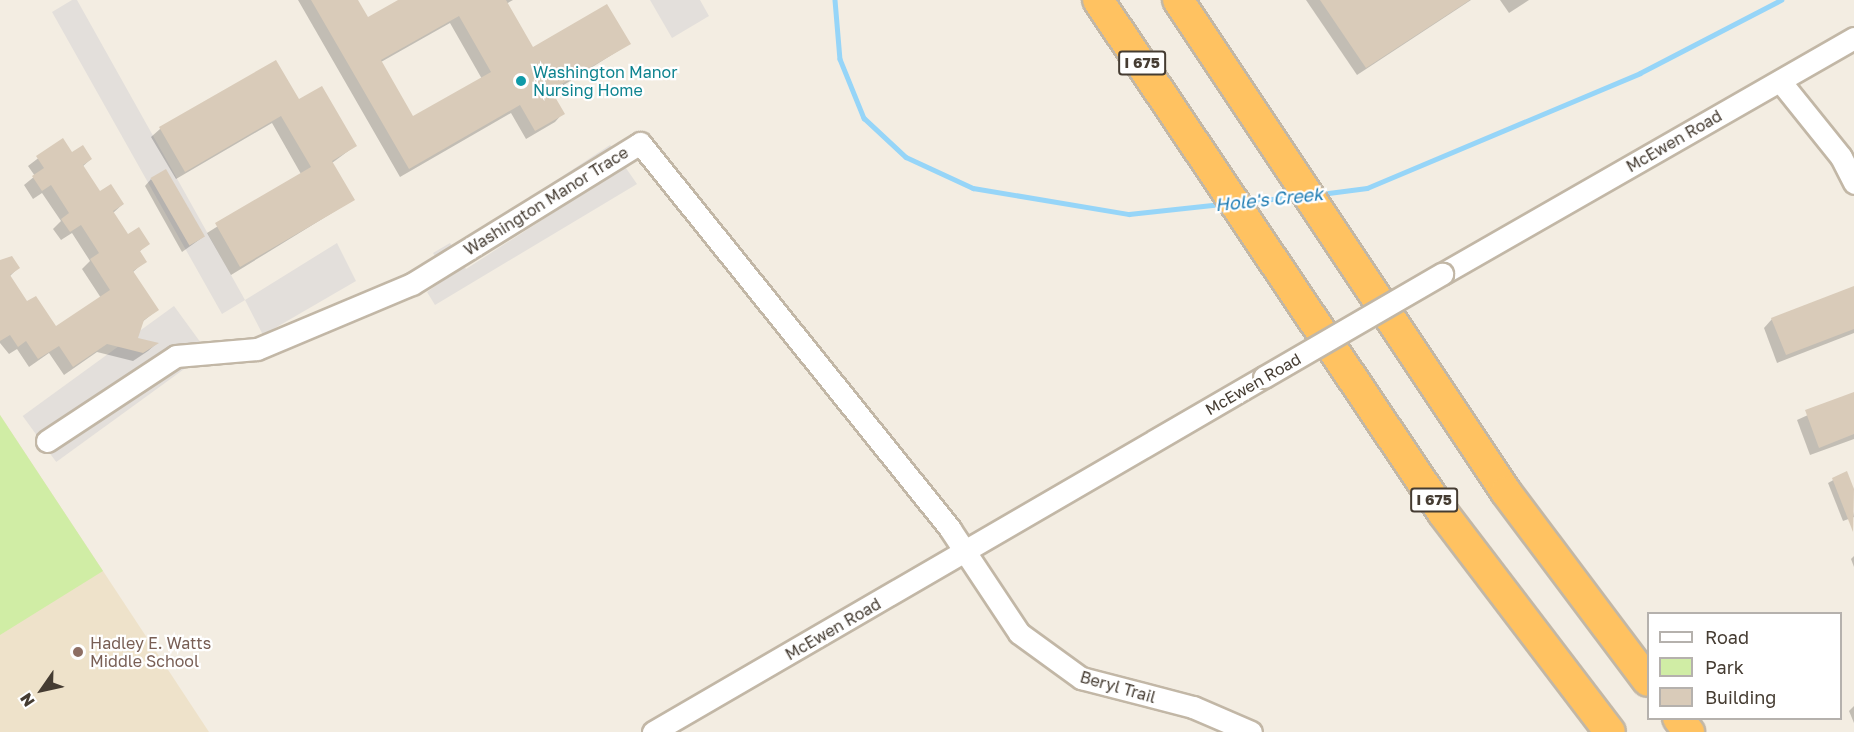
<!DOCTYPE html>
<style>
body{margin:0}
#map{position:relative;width:1854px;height:732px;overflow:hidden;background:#f3ede2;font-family:"Golos Text",sans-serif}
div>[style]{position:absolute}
.education>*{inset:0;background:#eee2ca}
.green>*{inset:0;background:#d0eda5}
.parking>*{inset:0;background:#e3dfdb;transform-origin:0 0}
.shadow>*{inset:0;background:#0003}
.stream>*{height:4.5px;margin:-2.25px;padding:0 2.25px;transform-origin:2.25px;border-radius:2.25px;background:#96d5f8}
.building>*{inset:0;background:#d9cbb9;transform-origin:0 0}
.roads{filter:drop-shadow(2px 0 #c2b7a6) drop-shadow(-2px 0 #c2b7a6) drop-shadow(0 2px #c2b7a6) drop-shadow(0 -2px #c2b7a6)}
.minor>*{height:21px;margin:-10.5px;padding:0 10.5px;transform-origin:10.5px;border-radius:10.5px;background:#fff}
.highway>*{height:30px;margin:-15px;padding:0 15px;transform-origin:15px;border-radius:15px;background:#ffc261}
.bridges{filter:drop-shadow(2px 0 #c2b7a6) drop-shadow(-2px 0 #c2b7a6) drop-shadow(0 2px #c2b7a6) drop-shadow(0 -2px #c2b7a6)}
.minor-bridge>*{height:21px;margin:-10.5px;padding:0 10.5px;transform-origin:10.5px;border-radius:10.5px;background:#fff}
.dots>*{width:16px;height:16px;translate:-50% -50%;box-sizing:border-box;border:3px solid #fff;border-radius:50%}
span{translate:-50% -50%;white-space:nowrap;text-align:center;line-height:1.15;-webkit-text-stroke:4.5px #fff;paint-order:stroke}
.shield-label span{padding:2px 4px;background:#fff;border:2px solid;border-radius:4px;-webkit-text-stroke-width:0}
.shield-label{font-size:15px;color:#453c32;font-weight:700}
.culture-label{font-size:16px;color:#0d838f}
.left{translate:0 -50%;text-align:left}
.street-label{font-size:16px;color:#453c32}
.education-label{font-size:16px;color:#785e54}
.water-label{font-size:18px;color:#1f7cb3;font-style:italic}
.legend{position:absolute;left:1647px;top:612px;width:195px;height:108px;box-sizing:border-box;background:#fff;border:2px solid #b5b1ad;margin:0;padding:8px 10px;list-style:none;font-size:18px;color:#453c32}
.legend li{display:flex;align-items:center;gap:12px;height:30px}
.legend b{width:30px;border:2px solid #b5b1ad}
.north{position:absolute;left:12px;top:660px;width:60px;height:60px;-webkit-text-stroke:4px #fff;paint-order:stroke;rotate:236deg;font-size:16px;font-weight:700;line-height:24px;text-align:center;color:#453c32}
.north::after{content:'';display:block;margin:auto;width:21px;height:27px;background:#453c32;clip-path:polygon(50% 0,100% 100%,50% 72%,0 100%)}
</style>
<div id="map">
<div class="education">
<i style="clip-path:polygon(0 415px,103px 571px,209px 732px,0 732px)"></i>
</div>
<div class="green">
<i style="clip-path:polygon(0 415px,103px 571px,0 635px)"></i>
</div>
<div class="parking">
<i style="clip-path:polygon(72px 0,77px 0,245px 300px,337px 243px,356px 281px,263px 335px,245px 300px,222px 314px,52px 12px)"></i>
<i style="clip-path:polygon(650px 0,700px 0,709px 16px,672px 38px)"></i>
<i style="clip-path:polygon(610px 145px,637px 184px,435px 305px,427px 292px,448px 277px,433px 253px,450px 243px,466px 269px,559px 209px,546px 187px)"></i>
<i style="left:174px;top:306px;width:57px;height:187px;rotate:54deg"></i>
</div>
<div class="shadow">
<i style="clip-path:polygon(evenodd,298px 0,356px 0,367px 19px,401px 0,513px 0,506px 4px,532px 49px,629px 44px,551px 93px,563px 113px,555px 122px,526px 139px,511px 113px,400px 177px,298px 0,450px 23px,482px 79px,412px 118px,381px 62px,450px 23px)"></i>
<i style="clip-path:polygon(1306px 0,1471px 0,1357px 75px)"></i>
<i style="clip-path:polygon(1500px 0,1529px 0,1509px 13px)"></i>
<i style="clip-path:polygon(298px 101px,355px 146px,332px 163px,353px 200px,231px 275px,207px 233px,301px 174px,272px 123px,176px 179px,151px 137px,160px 129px)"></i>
<i style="clip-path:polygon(62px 140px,72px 154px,91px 159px,82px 167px,100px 193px,123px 204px,113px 213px,128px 237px,148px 243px,139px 252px,145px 261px,132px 273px,157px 310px,141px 323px,137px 339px,156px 344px,148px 351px,133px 361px,97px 352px,64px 375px,49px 353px,29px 367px,17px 349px,9px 354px,0 343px,0 261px,18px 268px,9px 277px,27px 304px,56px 328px,101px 298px,82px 269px,90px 261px,72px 233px,61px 240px,53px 229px,61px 221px,42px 193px,33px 199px,24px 185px,35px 176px,28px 166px)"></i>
<i style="clip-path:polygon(151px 179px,203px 237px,182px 252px,145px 186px)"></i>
<i style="clip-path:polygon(1854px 288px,1854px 333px,1777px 363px,1764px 328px,1772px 319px)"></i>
<i style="clip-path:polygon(1854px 394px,1854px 439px,1810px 455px,1797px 420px)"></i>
<i style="clip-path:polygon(1846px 473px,1854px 517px,1843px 521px,1828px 483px)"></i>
<i style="clip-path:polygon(1854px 556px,1854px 567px,1851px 559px)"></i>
<i style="clip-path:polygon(1854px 706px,1854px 723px,1849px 711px)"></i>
</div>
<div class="stream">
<i style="left:835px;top:0;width:59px;rotate:85.2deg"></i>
<i style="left:840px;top:59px;width:64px;rotate:67.9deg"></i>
<i style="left:864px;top:118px;width:57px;rotate:42.9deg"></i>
<i style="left:906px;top:157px;width:74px;rotate:24.8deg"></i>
<i style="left:973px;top:188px;width:158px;rotate:9.5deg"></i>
<i style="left:1129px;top:214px;width:95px;rotate:-6.1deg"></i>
<i style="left:1321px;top:194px;width:46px;rotate:-7.4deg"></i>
<i style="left:1367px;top:188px;width:296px;rotate:-22.8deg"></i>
<i style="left:1640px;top:73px;width:159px;rotate:-27.4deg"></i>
<i style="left:1246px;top:202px;width:52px;rotate:-6.6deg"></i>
</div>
<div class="building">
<i style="clip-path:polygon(evenodd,311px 0,358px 0,368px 17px,398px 0,506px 0,533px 47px,607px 4px,631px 44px,551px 90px,565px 114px,535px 131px,520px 105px,409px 169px,311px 0,459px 16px,491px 72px,413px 116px,381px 60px,459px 16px)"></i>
<i style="clip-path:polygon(1320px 0,1470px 0,1366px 68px)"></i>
<i style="clip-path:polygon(276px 60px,299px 99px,322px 86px,357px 146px,332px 161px,355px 200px,240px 267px,215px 223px,311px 167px,281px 116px,185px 172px,159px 127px)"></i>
<i style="clip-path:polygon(63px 138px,72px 152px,83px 145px,92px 159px,83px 165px,100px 191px,111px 184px,124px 204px,113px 211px,128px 234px,139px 227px,150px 244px,140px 251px,147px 262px,133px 271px,159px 310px,144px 320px,138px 338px,159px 343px,143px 353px,107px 344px,73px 367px,59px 346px,38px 359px,26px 341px,18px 347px,10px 335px,0 341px,0 260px,12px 256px,20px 268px,10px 275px,27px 301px,36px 296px,56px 326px,110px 290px,90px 259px,99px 253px,81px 225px,70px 232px,61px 219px,69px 213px,51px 185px,42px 191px,32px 176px,44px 168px,36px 156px)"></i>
<i style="left:166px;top:169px;width:78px;height:18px;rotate:60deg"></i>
<i style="clip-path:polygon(1854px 286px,1854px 329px,1786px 355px,1771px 318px)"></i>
<i style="clip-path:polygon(1854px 392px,1854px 434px,1819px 448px,1805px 410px)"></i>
<i style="clip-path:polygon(1847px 471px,1854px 489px,1853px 532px,1832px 478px)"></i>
</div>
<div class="roads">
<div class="minor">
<i style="left:1780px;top:81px;width:97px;rotate:51.2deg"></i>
<i style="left:1841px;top:157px;width:29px;rotate:63deg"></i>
<i style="left:1442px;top:274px;width:475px;rotate:-29.8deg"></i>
<i style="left:47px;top:441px;width:154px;rotate:-33.4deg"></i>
<i style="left:176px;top:356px;width:81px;rotate:-4.9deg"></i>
<i style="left:257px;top:349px;width:168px;rotate:-22.8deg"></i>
<i style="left:412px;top:284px;width:268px;rotate:-31.7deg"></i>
<i style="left:640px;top:143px;width:495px;rotate:51.2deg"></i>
<i style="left:950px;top:529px;width:125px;rotate:56.4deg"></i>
<i style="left:1019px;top:633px;width:77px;rotate:36deg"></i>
<i style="left:1081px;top:678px;width:116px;rotate:14.5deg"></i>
<i style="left:1193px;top:707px;width:63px;rotate:23.3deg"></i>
<i style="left:653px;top:732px;width:707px;rotate:-30.16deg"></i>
</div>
<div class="highway">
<i style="left:1098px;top:0;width:618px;rotate:56.08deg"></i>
<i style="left:1443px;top:513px;width:275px;rotate:52.7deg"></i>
<i style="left:1178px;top:0;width:591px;rotate:56.31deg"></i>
<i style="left:1506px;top:492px;width:236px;rotate:53.1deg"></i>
<i style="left:1678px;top:718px;width:18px;rotate:52deg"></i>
</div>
</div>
<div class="bridges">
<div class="minor-bridge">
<i style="left:1264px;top:377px;width:206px;rotate:-30.1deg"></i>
</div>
</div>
<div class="dots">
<i style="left:521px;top:81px;background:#0f9aa8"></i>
<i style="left:78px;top:652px;background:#8d6e63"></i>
</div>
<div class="shield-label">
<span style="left:1142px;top:63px">I 675</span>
<span style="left:1434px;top:500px">I 675</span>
</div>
<div class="culture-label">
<span class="left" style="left:533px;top:81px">Washington Manor<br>Nursing Home</span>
</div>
<div class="street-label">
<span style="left:1674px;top:141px;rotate:-30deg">McEwen Road</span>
<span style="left:546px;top:201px;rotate:-32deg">Washington Manor Trace</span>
<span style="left:1253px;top:384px;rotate:-30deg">McEwen Road</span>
<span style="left:833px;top:629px;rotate:-30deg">McEwen Road</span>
<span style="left:1118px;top:687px;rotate:16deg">Beryl Trail</span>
</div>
<div class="education-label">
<span class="left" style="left:90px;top:652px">Hadley E. Watts<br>Middle School</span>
</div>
<div class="water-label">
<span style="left:1269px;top:199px;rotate:-6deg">Hole's Creek</span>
</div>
<ul class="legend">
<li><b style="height:8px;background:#fff"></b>Road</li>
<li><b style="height:16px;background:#d0eda5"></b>Park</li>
<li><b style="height:16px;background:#d9cbb9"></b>Building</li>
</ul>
<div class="north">N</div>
</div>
